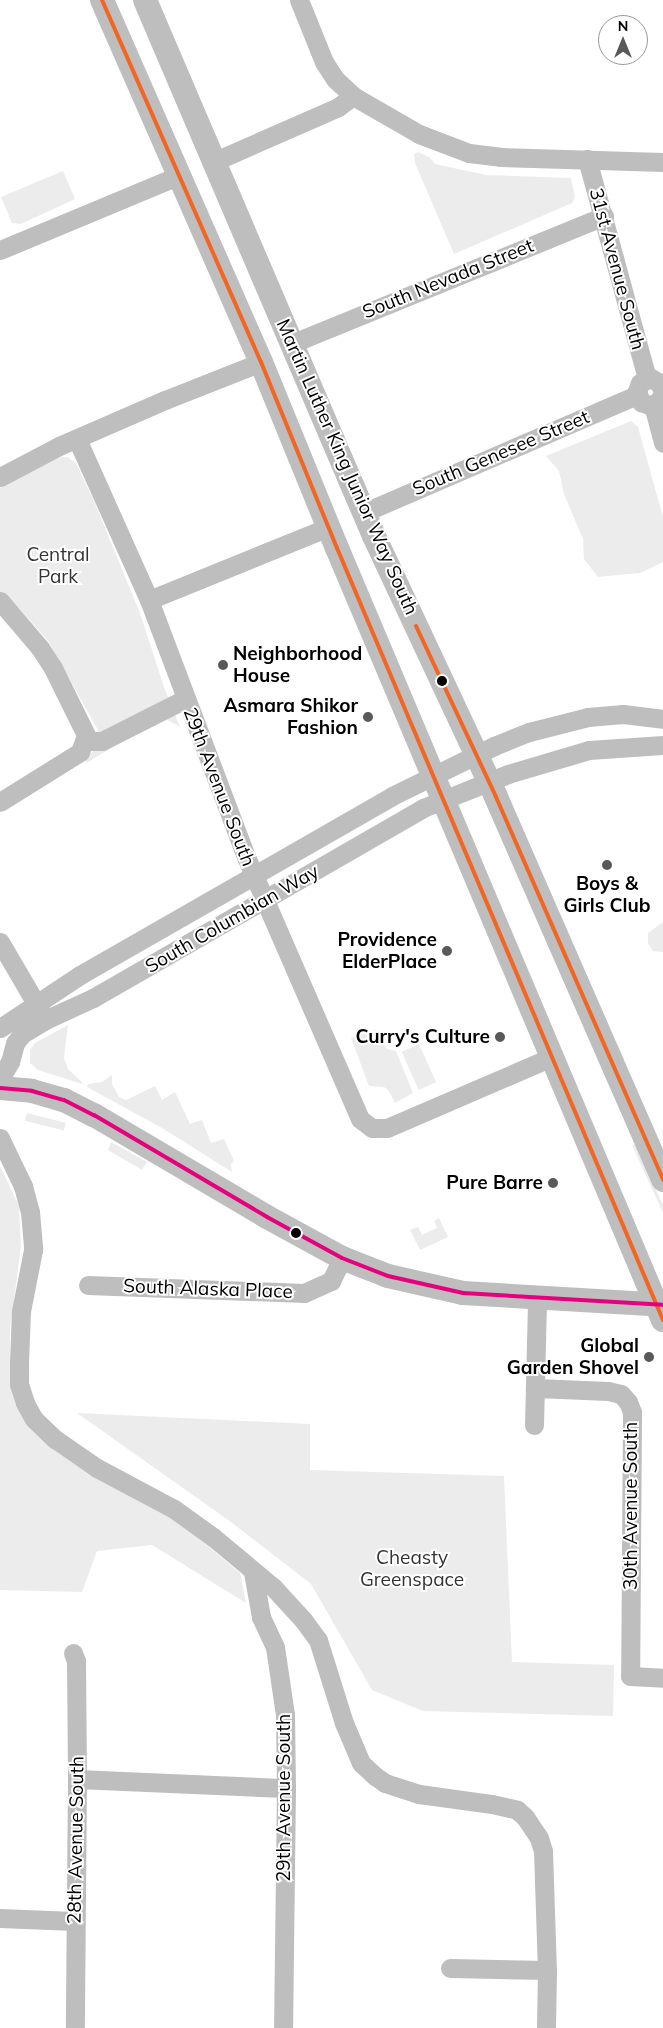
<!DOCTYPE html>
<style>
body{margin:0}
#map{position:relative;width:663px;height:2028px;overflow:hidden;background:#fff;font-family:Mulish,sans-serif}
div>[style]{position:absolute}
.green>*{inset:0;background:#ececec;transform-origin:0 0}
.minor>*{height:19px;margin:-9.5px;padding:0 9.5px;transform-origin:9.5px;border-radius:9.5px;background:#bebebe}
.major>*{height:24px;margin:-12px;padding:0 12px;transform-origin:12px;border-radius:12px;background:#bebebe}
.bus-1>*{height:4px;margin:-2px;padding:0 2px;transform-origin:2px;border-radius:2px;background:#f26522}
.bus-2>*{height:4px;margin:-2px;padding:0 2px;transform-origin:2px;border-radius:2px;background:#e5007d}
.dots>*{width:14px;height:14px;translate:-50% -50%;box-sizing:border-box;border:2px solid #fff;border-radius:50%}
span{translate:-50% -50%;white-space:nowrap;text-align:center;line-height:1.15;-webkit-text-stroke:4px #fff;paint-order:stroke}
.street-label{font-size:19px;color:#000}
.park-label{font-size:19px;color:#333}
.poi-label{font-size:19px;color:#000;font-weight:700}
.left{translate:0 -50%;text-align:left}
.right{translate:-100% -50%;text-align:right}
.north{position:absolute;left:598px;top:15px;width:50px;height:50px;box-sizing:border-box;background:#fff;border:1px solid #999;border-radius:50%;rotate:0deg;font-size:14px;font-weight:700;line-height:20px;text-align:center;color:#000}
.north::after{content:'';display:block;margin:auto;width:18px;height:22px;background:#595959;clip-path:polygon(50% 0,100% 100%,50% 72%,0 100%)}
</style>
<div id="map">
<div class="green">
<i style="clip-path:polygon(418px 152px,429px 157px,435px 164px,486px 175px,571px 178px,575px 197px,572px 203px,454px 254px,415px 163px,414px 154px)"></i>
<i style="clip-path:polygon(63px 171px,75px 199px,21px 224px,12px 223px,1px 197px)"></i>
<i style="clip-path:polygon(631px 421px,638px 427px,663px 517px,663px 562px,640px 573px,598px 577px,584px 559px,583px 539px,564px 494px,559px 471px,546px 456px)"></i>
<i style="clip-path:polygon(61px 457px,67px 457px,76px 463px,94px 501px,140px 613px,164px 687px,180px 727px,166px 719px,157px 721px,86px 763px,86px 759px,96px 748px,98px 730px,48px 641px,19px 608px,12px 606px,0 594px,0 488px,9px 480px)"></i>
<i style="clip-path:polygon(663px 922px,663px 952px,653px 951px,648px 943px,648px 933px)"></i>
<i style="clip-path:polygon(68px 1025px,64px 1058px,68px 1069px,82px 1082px,82px 1084px,38px 1070px,30px 1063px,30px 1050px,35px 1043px)"></i>
<i style="clip-path:polygon(376px 1030px,387px 1049px,396px 1051px,413px 1093px,395px 1103px,388px 1090px,384px 1087px,369px 1086px,351px 1038px)"></i>
<i style="left:419px;top:1044px;width:42px;height:19px;rotate:66deg"></i>
<i style="clip-path:polygon(112px 1075px,112px 1084px,119px 1097px,126px 1100px,155px 1086px,162px 1100px,175px 1092px,190px 1124px,202px 1120px,211px 1143px,224px 1139px,234px 1161px,231px 1164px,232px 1172px,162px 1128px,87px 1087px,88px 1084px,102px 1082px)"></i>
<i style="left:27px;top:1113px;width:40px;height:8px;rotate:14deg"></i>
<i style="clip-path:polygon(111px 1142px,147px 1162px,142px 1170px,108px 1150px)"></i>
<i style="clip-path:polygon(635px 1144px,663px 1205px,663px 1213px,632px 1145px)"></i>
<i style="clip-path:polygon(0 1166px,19px 1206px,21px 1246px,10px 1330px,10px 1374px,15px 1399px,42px 1438px,60px 1454px,95px 1476px,182px 1524px,240px 1573px,246px 1603px,152px 1545px,97px 1551px,82px 1592px,0 1590px)"></i>
<i style="clip-path:polygon(439px 1218px,448px 1237px,420px 1250px,410px 1230px,418px 1227px,422px 1235px,437px 1228px,434px 1221px)"></i>
<i style="clip-path:polygon(77px 1413px,310px 1424px,310px 1470px,504px 1476px,512px 1662px,614px 1665px,613px 1716px,423px 1711px,372px 1690px,311px 1584px,231px 1522px)"></i>
</div>
<div class="minor">
<i style="left:299px;top:0;width:67px;rotate:68deg"></i>
<i style="left:324px;top:62px;width:20px;rotate:57deg"></i>
<i style="left:335px;top:79px;width:25px;rotate:43deg"></i>
<i style="left:353px;top:96px;width:76px;rotate:29.9deg"></i>
<i style="left:419px;top:134px;width:53px;rotate:20.8deg"></i>
<i style="left:469px;top:153px;width:31px;rotate:7deg"></i>
<i style="left:500px;top:157px;width:163px;rotate:1.8deg"></i>
<i style="left:587px;top:159px;width:228px;rotate:74.7deg"></i>
<i style="left:213px;top:162px;width:137px;rotate:-23.7deg"></i>
<i style="left:338px;top:107px;width:19px;rotate:-36deg"></i>
<i style="left:0;top:250px;width:195px;rotate:-22.6deg"></i>
<i style="left:293px;top:343px;width:336px;rotate:-22.2deg"></i>
<i style="left:663px;top:390px;width:9px;rotate:-122deg"></i>
<i style="left:658px;top:382px;width:8px;rotate:-150deg"></i>
<i style="left:651px;top:378px;width:12px;rotate:156deg"></i>
<i style="left:640px;top:383px;width:9px;rotate:111deg"></i>
<i style="left:637px;top:391px;width:12px;rotate:70deg"></i>
<i style="left:641px;top:402px;width:9px;rotate:21deg"></i>
<i style="left:649px;top:405px;width:8px;rotate:-14deg"></i>
<i style="left:657px;top:403px;width:11px;rotate:-56deg"></i>
<i style="left:653px;top:405px;width:39px;rotate:75deg"></i>
<i style="left:77px;top:439px;width:176px;rotate:65.9deg"></i>
<i style="left:149px;top:600px;width:277px;rotate:69.3deg"></i>
<i style="left:247px;top:859px;width:283px;rotate:66.5deg"></i>
<i style="left:360px;top:1119px;width:15px;rotate:37deg"></i>
<i style="left:372px;top:1128px;width:15px"></i>
<i style="left:387px;top:1128px;width:180px;rotate:-23.3deg"></i>
<i style="left:0;top:477px;width:67px;rotate:-27.7deg"></i>
<i style="left:59px;top:446px;width:116px;rotate:-23.5deg"></i>
<i style="left:165px;top:400px;width:103px;rotate:-21.6deg"></i>
<i style="left:365px;top:512px;width:296px;rotate:-23.3deg"></i>
<i style="left:149px;top:600px;width:194px;rotate:-22.1deg"></i>
<i style="left:0;top:601px;width:62px;rotate:49.6deg"></i>
<i style="left:40px;top:648px;width:24px;rotate:57deg"></i>
<i style="left:53px;top:668px;width:75px;rotate:63.8deg"></i>
<i style="left:86px;top:735px;width:18px;rotate:109deg"></i>
<i style="left:80px;top:752px;width:94px;rotate:148deg"></i>
<i style="left:85px;top:741px;width:17px"></i>
<i style="left:102px;top:741px;width:93px;rotate:-26.8deg"></i>
<i style="left:0;top:942px;width:83px;rotate:59.7deg"></i>
<i style="left:0;top:1028px;width:96px;rotate:-33.5deg"></i>
<i style="left:80px;top:975px;width:360px;rotate:-29.8deg"></i>
<i style="left:392px;top:796px;width:114px;rotate:-26.1deg"></i>
<i style="left:494px;top:746px;width:38px;rotate:-22deg"></i>
<i style="left:529px;top:732px;width:61px;rotate:-14.3deg"></i>
<i style="left:588px;top:717px;width:35px;rotate:-5deg"></i>
<i style="left:623px;top:714px;width:40px;rotate:7.1deg"></i>
<i style="left:0;top:1079px;width:20px;rotate:-60deg"></i>
<i style="left:10px;top:1062px;width:20px;rotate:-75deg"></i>
<i style="left:15px;top:1043px;width:11px;rotate:-52deg"></i>
<i style="left:22px;top:1034px;width:27px;rotate:-31deg"></i>
<i style="left:45px;top:1020px;width:53px;rotate:-24.6deg"></i>
<i style="left:93px;top:998px;width:381px;rotate:-29.9deg"></i>
<i style="left:423px;top:808px;width:92px;rotate:-21.8deg"></i>
<i style="left:508px;top:774px;width:84px;rotate:-16.5deg"></i>
<i style="left:589px;top:750px;width:74px;rotate:-3.9deg"></i>
<i style="left:0;top:1138px;width:53px;rotate:64.4deg"></i>
<i style="left:23px;top:1186px;width:27px;rotate:75deg"></i>
<i style="left:30px;top:1212px;width:38px;rotate:85deg"></i>
<i style="left:33px;top:1250px;width:62px;rotate:101.1deg"></i>
<i style="left:21px;top:1311px;width:53px;rotate:92.2deg"></i>
<i style="left:19px;top:1364px;width:20px;rotate:90deg"></i>
<i style="left:19px;top:1384px;width:20px;rotate:72deg"></i>
<i style="left:25px;top:1403px;width:18px;rotate:61deg"></i>
<i style="left:34px;top:1419px;width:29px;rotate:44deg"></i>
<i style="left:55px;top:1439px;width:51px;rotate:34.6deg"></i>
<i style="left:97px;top:1468px;width:87px;rotate:28deg"></i>
<i style="left:174px;top:1509px;width:48px;rotate:35.7deg"></i>
<i style="left:213px;top:1537px;width:78px;rotate:39.8deg"></i>
<i style="left:273px;top:1587px;width:46px;rotate:47.6deg"></i>
<i style="left:304px;top:1621px;width:24px;rotate:54deg"></i>
<i style="left:318px;top:1640px;width:87px;rotate:72.6deg"></i>
<i style="left:344px;top:1723px;width:43px;rotate:67deg"></i>
<i style="left:361px;top:1763px;width:19px;rotate:43deg"></i>
<i style="left:375px;top:1776px;width:12px;rotate:35deg"></i>
<i style="left:385px;top:1783px;width:36px;rotate:18deg"></i>
<i style="left:419px;top:1794px;width:74px;rotate:7.8deg"></i>
<i style="left:492px;top:1804px;width:26px;rotate:13deg"></i>
<i style="left:517px;top:1810px;width:11px;rotate:41deg"></i>
<i style="left:525px;top:1817px;width:25px;rotate:56deg"></i>
<i style="left:539px;top:1838px;width:14px;rotate:73deg"></i>
<i style="left:543px;top:1851px;width:119px;rotate:88.1deg"></i>
<i style="left:547px;top:1970px;width:58px;rotate:91deg"></i>
<i style="left:88px;top:1285px;width:216px;rotate:2.1deg"></i>
<i style="left:304px;top:1293px;width:30px;rotate:-24deg"></i>
<i style="left:331px;top:1281px;width:25px;rotate:-64deg"></i>
<i style="left:536px;top:1388px;width:72px;rotate:2.4deg"></i>
<i style="left:608px;top:1391px;width:13px;rotate:13deg"></i>
<i style="left:621px;top:1394px;width:11px;rotate:49deg"></i>
<i style="left:628px;top:1402px;width:11px;rotate:68deg"></i>
<i style="left:632px;top:1412px;width:264px;rotate:90.4deg"></i>
<i style="left:630px;top:1676px;width:33px;rotate:3deg"></i>
<i style="left:534px;top:1425px;width:126px;rotate:-88.6deg"></i>
<i style="left:253px;top:1572px;width:46px;rotate:79.9deg"></i>
<i style="left:261px;top:1617px;width:33px;rotate:65deg"></i>
<i style="left:275px;top:1647px;width:69px;rotate:81.6deg"></i>
<i style="left:285px;top:1715px;width:73px;rotate:89.2deg"></i>
<i style="left:286px;top:1788px;width:240px;rotate:90.7deg"></i>
<i style="left:73px;top:1653px;width:9px;rotate:69deg"></i>
<i style="left:76px;top:1661px;width:118px;rotate:89.5deg"></i>
<i style="left:77px;top:1779px;width:249px;rotate:90.5deg"></i>
<i style="left:77px;top:1779px;width:209px;rotate:2.5deg"></i>
<i style="left:0;top:1918px;width:74px;rotate:2.3deg"></i>
<i style="left:450px;top:1968px;width:97px;rotate:1.2deg"></i>
</div>
<div class="major">
<i style="left:102px;top:0;width:395px;rotate:66.3deg"></i>
<i style="left:261px;top:362px;width:201px;rotate:67.8deg"></i>
<i style="left:337px;top:548px;width:838px;rotate:67.11deg"></i>
<i style="left:145px;top:0;width:583px;rotate:66.87deg"></i>
<i style="left:374px;top:536px;width:288px;rotate:64.9deg"></i>
<i style="left:496px;top:797px;width:418px;rotate:66.4deg"></i>
<i style="left:0;top:1088px;width:32px;rotate:5deg"></i>
<i style="left:32px;top:1091px;width:33px;rotate:16deg"></i>
<i style="left:64px;top:1100px;width:34px;rotate:27deg"></i>
<i style="left:94px;top:1115px;width:201px;rotate:30.5deg"></i>
<i style="left:267px;top:1217px;width:85px;rotate:28.7deg"></i>
<i style="left:342px;top:1258px;width:49px;rotate:21.4deg"></i>
<i style="left:388px;top:1276px;width:77px;rotate:12.8deg"></i>
<i style="left:463px;top:1293px;width:200px;rotate:3.4deg"></i>
</div>
<div class="bus-1">
<i style="left:102px;top:0;width:395px;rotate:66.3deg"></i>
<i style="left:261px;top:362px;width:201px;rotate:67.8deg"></i>
<i style="left:337px;top:548px;width:838px;rotate:67.11deg"></i>
<i style="left:416px;top:626px;width:189px;rotate:64.9deg"></i>
<i style="left:496px;top:797px;width:418px;rotate:66.4deg"></i>
</div>
<div class="bus-2">
<i style="left:0;top:1088px;width:32px;rotate:5deg"></i>
<i style="left:32px;top:1091px;width:33px;rotate:16deg"></i>
<i style="left:64px;top:1100px;width:34px;rotate:27deg"></i>
<i style="left:94px;top:1115px;width:201px;rotate:30.5deg"></i>
<i style="left:267px;top:1217px;width:85px;rotate:28.7deg"></i>
<i style="left:342px;top:1258px;width:49px;rotate:21.4deg"></i>
<i style="left:388px;top:1276px;width:77px;rotate:12.8deg"></i>
<i style="left:463px;top:1293px;width:200px;rotate:3.4deg"></i>
</div>
<div class="dots">
<i style="left:223px;top:665px;background:#595959"></i>
<i style="left:442px;top:681px;background:#000"></i>
<i style="left:368px;top:717px;background:#595959"></i>
<i style="left:607px;top:865px;background:#595959"></i>
<i style="left:447px;top:951px;background:#595959"></i>
<i style="left:500px;top:1037px;background:#595959"></i>
<i style="left:553px;top:1183px;background:#595959"></i>
<i style="left:296px;top:1233px;background:#000"></i>
<i style="left:649px;top:1357px;background:#595959"></i>
</div>
<div class="street-label">
<span style="left:617px;top:269px;rotate:75deg">31st Avenue South</span>
<span style="left:448px;top:279px;rotate:-22deg">South Nevada Street</span>
<span style="left:501px;top:453px;rotate:-23deg">South Genesee Street</span>
<span style="left:347px;top:467px;rotate:66deg">Martin Luther King Junior Way South</span>
<span style="left:219px;top:787px;rotate:69deg">29th Avenue South</span>
<span style="left:232px;top:919px;rotate:-30deg">South Columbian Way</span>
<span style="left:208px;top:1289px;rotate:2deg">South Alaska Place</span>
<span style="left:631px;top:1506px;rotate:-90deg">30th Avenue South</span>
<span style="left:284px;top:1798px;rotate:-90deg">29th Avenue South</span>
<span style="left:76px;top:1840px;rotate:-89deg">28th Avenue South</span>
</div>
<div class="park-label">
<span style="left:58px;top:566px">Central<br>Park</span>
<span style="left:412px;top:1569px">Cheasty<br>Greenspace</span>
</div>
<div class="poi-label">
<span class="left" style="left:233px;top:665px">Neighborhood<br>House</span>
<span class="right" style="left:358px;top:717px">Asmara Shikor<br>Fashion</span>
<span style="left:607px;top:895px">Boys &amp;<br>Girls Club</span>
<span class="right" style="left:437px;top:951px">Providence<br>ElderPlace</span>
<span class="right" style="left:490px;top:1037px">Curry's Culture</span>
<span class="right" style="left:543px;top:1183px">Pure Barre</span>
<span class="right" style="left:639px;top:1357px">Global<br>Garden Shovel</span>
</div>
<div class="north">N</div>
</div>
